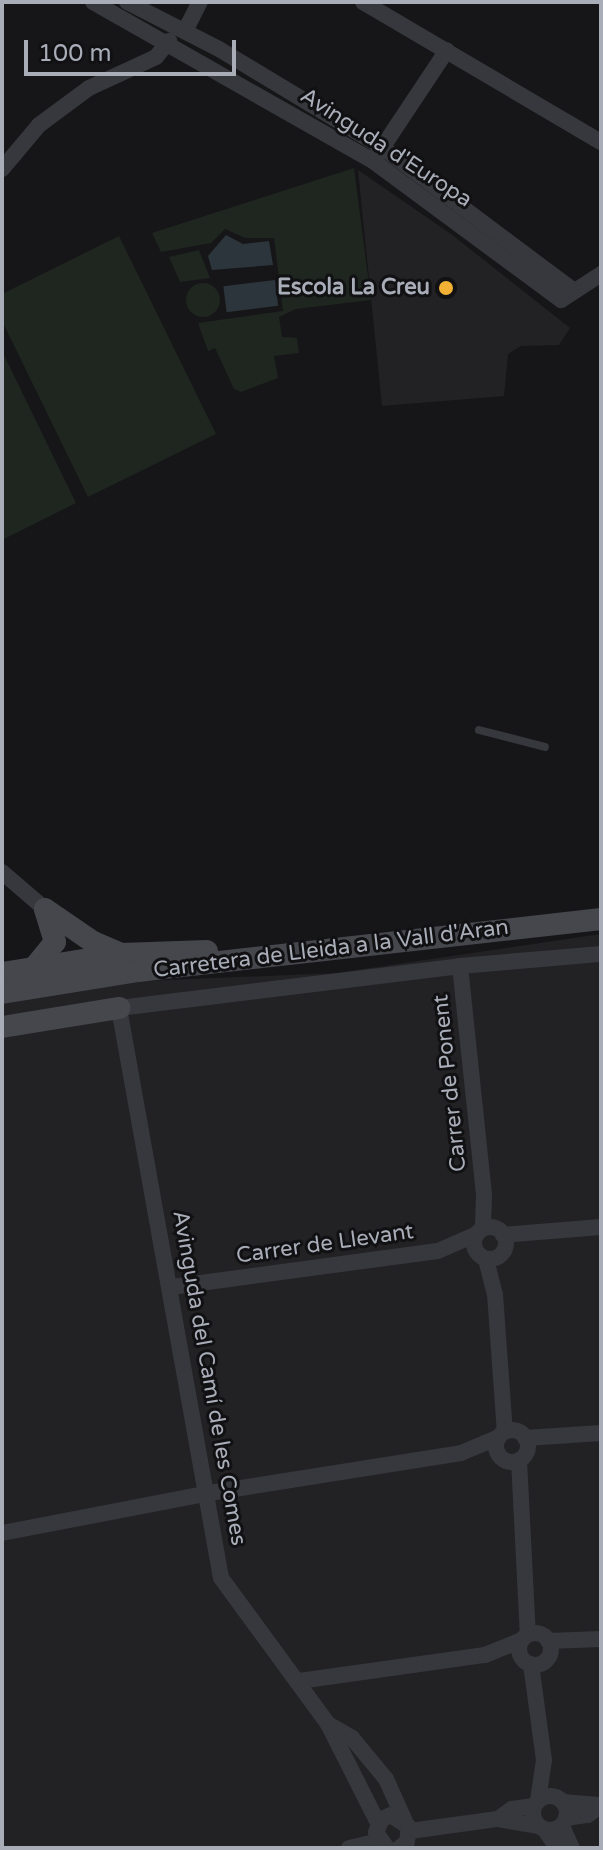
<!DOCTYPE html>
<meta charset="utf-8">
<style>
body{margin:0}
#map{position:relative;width:603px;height:1850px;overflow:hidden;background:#161618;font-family:"Varela Round",sans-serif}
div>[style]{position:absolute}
.built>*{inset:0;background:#222225}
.green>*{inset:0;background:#1e261f}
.round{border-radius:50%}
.water>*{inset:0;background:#2c353c;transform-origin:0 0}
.lane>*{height:8px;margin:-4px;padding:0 4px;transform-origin:4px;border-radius:4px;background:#37383d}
.street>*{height:16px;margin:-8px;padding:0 8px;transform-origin:8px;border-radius:8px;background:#37383d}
.street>.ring{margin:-8px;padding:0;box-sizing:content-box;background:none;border:16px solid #37383d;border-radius:50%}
.secondary>*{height:22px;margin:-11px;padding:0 11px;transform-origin:11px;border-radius:11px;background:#45474d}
.dots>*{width:22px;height:22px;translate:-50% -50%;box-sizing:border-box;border:4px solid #111113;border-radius:50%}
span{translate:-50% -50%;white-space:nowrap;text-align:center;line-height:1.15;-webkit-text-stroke:6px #111113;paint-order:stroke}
.street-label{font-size:22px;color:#a8adb8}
.poi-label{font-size:22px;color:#a8adb8;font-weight:700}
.right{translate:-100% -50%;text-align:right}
.frame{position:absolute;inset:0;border:4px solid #a8adb8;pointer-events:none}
.scale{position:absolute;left:24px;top:40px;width:212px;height:36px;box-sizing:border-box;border:4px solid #a8adb8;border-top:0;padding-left:10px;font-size:24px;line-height:28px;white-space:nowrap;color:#a8adb8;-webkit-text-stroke:6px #111113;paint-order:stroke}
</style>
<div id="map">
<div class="built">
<i style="clip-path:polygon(358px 170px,451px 234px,570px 328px,559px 345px,521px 346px,508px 354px,504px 396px,382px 406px)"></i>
<i style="clip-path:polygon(601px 934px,601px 1848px,2px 1848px,2px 1004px,119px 982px,336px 973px)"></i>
</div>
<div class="green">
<i style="clip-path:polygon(354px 168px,371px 300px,296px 309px,279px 317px,282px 337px,297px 338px,299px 353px,274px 356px,278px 378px,241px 392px,234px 389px,215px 348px,208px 351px,198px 323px,283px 311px,274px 238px,245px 238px,225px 229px,211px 243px,161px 252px,152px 233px)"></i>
<i style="clip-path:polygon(119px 236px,216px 434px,88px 497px,2px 321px,2px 294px)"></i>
<i style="clip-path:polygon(199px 250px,210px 278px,180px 282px,169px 257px)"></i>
<i class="round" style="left:186px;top:283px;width:34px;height:34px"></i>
<i style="clip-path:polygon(2px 351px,76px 503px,2px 540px)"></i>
</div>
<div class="water">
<i style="clip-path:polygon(226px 235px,243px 244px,269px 241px,273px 265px,212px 270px,208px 256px)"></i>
<i style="left:275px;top:280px;width:26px;height:52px;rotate:83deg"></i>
</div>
<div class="lane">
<i style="left:479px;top:730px;width:68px;rotate:14.4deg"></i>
</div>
<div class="street">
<i style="left:93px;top:2px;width:322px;rotate:29.6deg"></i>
<i style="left:373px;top:161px;width:234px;rotate:36.5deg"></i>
<i style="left:561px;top:300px;width:48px;rotate:-33deg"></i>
<i style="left:127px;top:2px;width:103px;rotate:27.1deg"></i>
<i style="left:219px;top:49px;width:192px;rotate:31.1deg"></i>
<i style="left:383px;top:148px;width:239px;rotate:36.8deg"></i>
<i style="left:363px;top:2px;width:276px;rotate:30.5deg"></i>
<i style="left:185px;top:31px;width:33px;rotate:-63deg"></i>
<i style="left:376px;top:157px;width:128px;rotate:-56.4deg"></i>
<i style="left:2px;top:169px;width:57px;rotate:-49.9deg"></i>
<i style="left:39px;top:125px;width:62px;rotate:-36.5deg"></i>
<i style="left:89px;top:88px;width:74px;rotate:-24.8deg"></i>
<i style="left:156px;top:57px;width:21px;rotate:-51deg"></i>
<i style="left:2px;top:872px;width:57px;rotate:40.7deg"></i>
<i style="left:460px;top:966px;width:231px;rotate:84deg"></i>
<i style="left:484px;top:1196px;width:33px;rotate:92deg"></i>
<i class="ring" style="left:474px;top:1227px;width:16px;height:16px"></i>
<i style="left:503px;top:1235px;width:98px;rotate:-4.7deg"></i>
<i style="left:486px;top:1259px;width:36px;rotate:76deg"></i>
<i style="left:495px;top:1294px;width:138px;rotate:85.9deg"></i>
<i style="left:171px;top:1287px;width:269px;rotate:-7.7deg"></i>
<i style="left:438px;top:1251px;width:43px;rotate:-23.6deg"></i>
<i class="ring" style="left:496px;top:1430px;width:16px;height:16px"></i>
<i style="left:525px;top:1438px;width:76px;rotate:-3.8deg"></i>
<i style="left:519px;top:1460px;width:175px;rotate:87.1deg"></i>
<i style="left:2px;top:1533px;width:211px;rotate:-10.9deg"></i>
<i style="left:209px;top:1493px;width:255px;rotate:-9deg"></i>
<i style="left:461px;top:1453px;width:41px;rotate:-22.8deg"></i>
<i class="ring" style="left:519px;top:1633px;width:16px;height:16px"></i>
<i style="left:548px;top:1641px;width:53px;rotate:-2.2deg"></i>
<i style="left:531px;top:1664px;width:97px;rotate:82.3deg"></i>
<i style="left:544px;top:1760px;width:40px;rotate:98.5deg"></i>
<i style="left:299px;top:1681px;width:188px;rotate:-8deg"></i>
<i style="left:485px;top:1655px;width:40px;rotate:-22deg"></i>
<i style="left:328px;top:1724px;width:28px;rotate:30deg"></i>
<i style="left:352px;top:1738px;width:53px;rotate:50.3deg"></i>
<i style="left:386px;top:1779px;width:46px;rotate:65.7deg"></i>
<i class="ring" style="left:533px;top:1796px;width:18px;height:18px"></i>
<i style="left:563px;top:1802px;width:38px;rotate:5deg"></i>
<i style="left:566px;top:1818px;width:22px;rotate:-8deg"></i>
<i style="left:588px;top:1815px;width:16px;rotate:-38deg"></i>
<i style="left:498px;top:1819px;width:17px;rotate:-36deg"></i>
<i style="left:512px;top:1809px;width:22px;rotate:-8deg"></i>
<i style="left:378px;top:1823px;width:111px;rotate:-116.8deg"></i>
<i style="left:328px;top:1724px;width:181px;rotate:-126.2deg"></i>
<i style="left:221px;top:1578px;width:579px;rotate:-100.15deg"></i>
<i style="left:119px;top:1008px;width:344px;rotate:-7deg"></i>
<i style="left:460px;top:966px;width:142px;rotate:-4.9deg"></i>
<i style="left:562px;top:1826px;width:24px;rotate:66deg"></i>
<i style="left:545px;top:1830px;width:22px;rotate:56deg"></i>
<i style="left:410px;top:1831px;width:89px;rotate:-7.8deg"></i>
<i style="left:498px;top:1819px;width:40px;rotate:10deg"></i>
<i style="left:349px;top:1848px;width:31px;rotate:-13deg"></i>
<i style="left:387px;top:1848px;width:19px;rotate:-125deg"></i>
<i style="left:376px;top:1832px;width:14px;rotate:-65deg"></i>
<i style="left:382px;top:1819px;width:10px;rotate:-24deg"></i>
<i style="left:391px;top:1815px;width:22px;rotate:34deg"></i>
<i style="left:409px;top:1827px;width:15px;rotate:98deg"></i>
<i style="left:407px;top:1842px;width:10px;rotate:143deg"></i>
</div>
<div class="secondary">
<i style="left:45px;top:909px;width:58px;rotate:34.5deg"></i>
<i style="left:93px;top:942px;width:28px;rotate:23deg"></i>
<i style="left:33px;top:969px;width:35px;rotate:-51deg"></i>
<i style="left:55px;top:942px;width:34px;rotate:-107deg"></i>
<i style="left:2px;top:973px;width:121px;rotate:-9.1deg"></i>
<i style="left:121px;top:954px;width:86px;rotate:-2deg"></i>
<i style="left:2px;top:993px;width:138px;rotate:-9.2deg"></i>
<i style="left:138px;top:971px;width:466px;rotate:-6.4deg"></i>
<i style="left:2px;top:1027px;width:119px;rotate:-9.2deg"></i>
</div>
<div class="dots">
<i style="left:446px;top:288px;background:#f2b134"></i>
</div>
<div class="street-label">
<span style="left:386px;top:148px;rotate:33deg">Avinguda d'Europa</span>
<span style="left:331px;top:949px;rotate:-7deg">Carretera de Lleida a la Vall d'Aran</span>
<span style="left:450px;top:1083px;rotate:-96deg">Carrer de Ponent</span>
<span style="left:325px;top:1244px;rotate:-8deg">Carrer de Llevant</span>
<span style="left:209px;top:1378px;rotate:80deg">Avinguda del Camí de les Comes</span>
</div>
<div class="poi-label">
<span class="right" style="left:430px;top:288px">Escola La Creu</span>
</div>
<div class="frame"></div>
<div class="scale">100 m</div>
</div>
